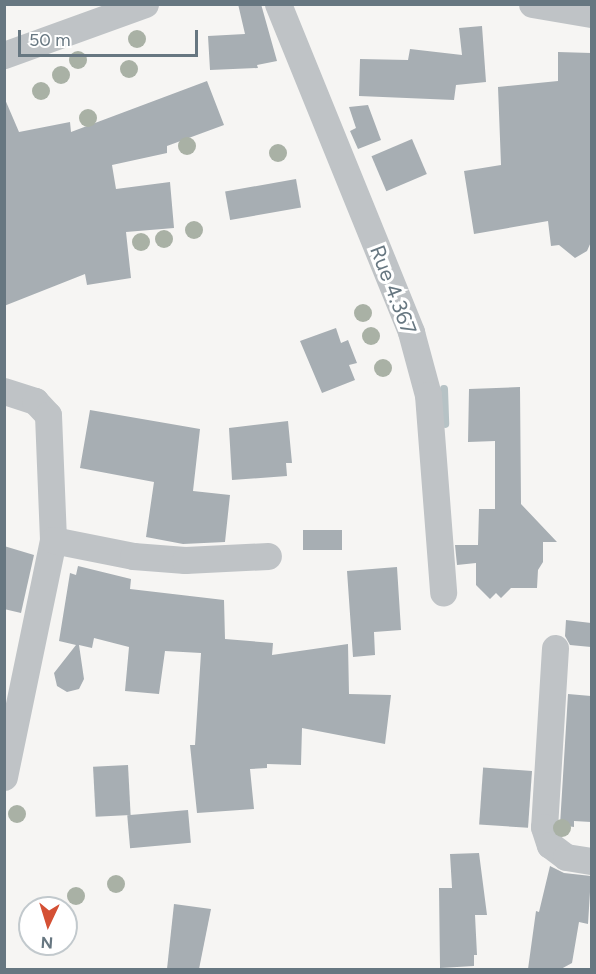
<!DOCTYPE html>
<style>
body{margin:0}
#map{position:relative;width:596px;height:974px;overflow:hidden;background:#f6f5f3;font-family:Figtree,sans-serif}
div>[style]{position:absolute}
.stream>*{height:8px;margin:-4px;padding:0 4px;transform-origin:4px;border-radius:4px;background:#b6c2c5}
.building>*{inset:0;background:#a7aeb3;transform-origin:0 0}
.minor>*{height:27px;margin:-13.5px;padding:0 13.5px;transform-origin:13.5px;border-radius:13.5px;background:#bfc3c6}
.trees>*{width:18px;height:18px;margin:-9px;border-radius:50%;background:#a9b1a5}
span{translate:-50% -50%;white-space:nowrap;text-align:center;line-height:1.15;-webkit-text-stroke:6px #fff;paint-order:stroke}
.street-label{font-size:21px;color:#677781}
.frame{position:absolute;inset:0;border:6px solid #677781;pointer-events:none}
.north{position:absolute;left:18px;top:896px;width:60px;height:60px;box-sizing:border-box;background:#fff;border:2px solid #c2c9cd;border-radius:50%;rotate:184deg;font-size:16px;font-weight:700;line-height:24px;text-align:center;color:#677781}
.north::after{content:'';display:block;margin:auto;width:21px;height:27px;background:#d45034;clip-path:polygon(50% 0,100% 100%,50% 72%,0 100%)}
.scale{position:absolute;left:18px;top:30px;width:180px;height:27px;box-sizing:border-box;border:3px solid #677781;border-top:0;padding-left:8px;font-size:18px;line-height:21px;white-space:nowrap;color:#677781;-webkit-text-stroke:4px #fff;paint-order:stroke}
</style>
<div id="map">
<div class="stream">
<i style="left:444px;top:389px;width:35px;rotate:88deg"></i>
</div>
<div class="building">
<i style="clip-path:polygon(238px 4px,261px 4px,277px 61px,257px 65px,258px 68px,210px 70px,208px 36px,245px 34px)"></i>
<i style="clip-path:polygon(482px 26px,486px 82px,456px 85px,454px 100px,359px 96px,360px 59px,408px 60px,410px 49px,462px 55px,459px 28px)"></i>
<i style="clip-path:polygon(558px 52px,591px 53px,591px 242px,587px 251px,575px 258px,559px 245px,551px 246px,548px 221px,474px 234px,464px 171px,501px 165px,498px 87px,558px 81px)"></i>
<i style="clip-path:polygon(207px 81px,224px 125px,167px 146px,167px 153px,112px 165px,116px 189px,170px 182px,174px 228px,126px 232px,131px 278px,87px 285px,85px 274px,4px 306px,4px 97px,19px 132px,70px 122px,71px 132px)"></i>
<i style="clip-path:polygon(368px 105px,381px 140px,358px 149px,350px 131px,356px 128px,349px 107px)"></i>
<i style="left:412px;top:139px;width:38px;height:44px;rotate:67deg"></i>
<i style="left:296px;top:179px;width:29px;height:72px;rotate:80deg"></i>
<i style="clip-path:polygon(336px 328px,341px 343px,348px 340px,357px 363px,349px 365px,355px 380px,322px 393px,300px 341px)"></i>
<i style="clip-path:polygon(520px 387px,521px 504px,557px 542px,543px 542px,543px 562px,538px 570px,537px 588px,511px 588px,501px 598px,496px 593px,490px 599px,476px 585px,476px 563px,457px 565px,455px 545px,478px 545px,479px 509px,495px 509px,495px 441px,468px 442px,469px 389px)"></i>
<i style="clip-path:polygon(90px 410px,200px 429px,193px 491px,230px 495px,225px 542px,183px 544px,146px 537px,154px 482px,80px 468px)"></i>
<i style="clip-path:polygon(288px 421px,292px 463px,286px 463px,287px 476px,232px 480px,229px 428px)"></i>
<i style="left:342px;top:530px;width:20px;height:39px;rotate:90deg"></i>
<i style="clip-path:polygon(4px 546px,34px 555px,21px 613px,4px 609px)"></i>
<i style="clip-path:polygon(78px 566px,131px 579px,130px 589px,224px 600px,225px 639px,273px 643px,272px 655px,348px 644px,349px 694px,391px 695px,385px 744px,302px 728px,301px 765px,267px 764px,267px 768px,250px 769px,254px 809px,197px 813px,190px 745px,195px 745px,201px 653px,165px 651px,159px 694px,125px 691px,129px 647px,94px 638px,92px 648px,79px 645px,84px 679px,79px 689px,67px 692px,57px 686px,54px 673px,76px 645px,59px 641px,70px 573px,76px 575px)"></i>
<i style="clip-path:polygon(397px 567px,401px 630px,374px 632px,375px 655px,353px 657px,347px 571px)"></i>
<i style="clip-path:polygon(566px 620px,591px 623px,591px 647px,570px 645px,565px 636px)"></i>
<i style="clip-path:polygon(568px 694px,591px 696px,591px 822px,574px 821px,574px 827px,560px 825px)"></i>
<i style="left:128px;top:765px;width:50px;height:35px;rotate:87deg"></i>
<i style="left:532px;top:771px;width:57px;height:49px;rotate:94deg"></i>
<i style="left:188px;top:810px;width:33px;height:61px;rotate:85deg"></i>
<i style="clip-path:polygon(479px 853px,487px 915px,475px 915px,477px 955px,474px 955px,474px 966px,440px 968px,439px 888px,452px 888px,450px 854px)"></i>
<i style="clip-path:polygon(550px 866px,564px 873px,591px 876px,588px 924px,579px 922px,572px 963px,561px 969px,528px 969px,536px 911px,539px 912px)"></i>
<i style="clip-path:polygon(174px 904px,211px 909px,199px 969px,167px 969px)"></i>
</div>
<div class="minor">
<i style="left:278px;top:4px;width:354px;rotate:67.9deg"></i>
<i style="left:411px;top:332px;width:65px;rotate:74.9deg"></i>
<i style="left:428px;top:395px;width:198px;rotate:85.6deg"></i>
<i style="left:532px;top:4px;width:61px;rotate:9.5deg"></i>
<i style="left:4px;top:55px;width:150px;rotate:-19.9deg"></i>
<i style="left:4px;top:391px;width:33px;rotate:18deg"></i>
<i style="left:35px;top:401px;width:19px;rotate:47deg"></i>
<i style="left:48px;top:415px;width:125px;rotate:87.7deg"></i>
<i style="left:53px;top:540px;width:242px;rotate:101.7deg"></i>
<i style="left:53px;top:540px;width:82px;rotate:11.3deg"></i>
<i style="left:133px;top:556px;width:52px;rotate:4.4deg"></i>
<i style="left:185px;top:560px;width:83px;rotate:-2.8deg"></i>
<i style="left:555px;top:648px;width:179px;rotate:93.5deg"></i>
<i style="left:544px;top:827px;width:19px;rotate:72deg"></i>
<i style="left:550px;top:845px;width:20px;rotate:37deg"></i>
<i style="left:566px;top:857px;width:26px;rotate:9deg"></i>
</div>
<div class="trees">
<i style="left:137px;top:39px"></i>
<i style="left:78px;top:60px"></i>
<i style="left:129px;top:69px"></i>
<i style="left:61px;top:75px"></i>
<i style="left:41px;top:91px"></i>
<i style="left:88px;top:118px"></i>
<i style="left:187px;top:146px"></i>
<i style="left:278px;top:153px"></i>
<i style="left:194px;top:230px"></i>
<i style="left:164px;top:239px"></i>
<i style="left:141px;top:242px"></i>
<i style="left:363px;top:313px"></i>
<i style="left:371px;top:336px"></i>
<i style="left:383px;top:368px"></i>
<i style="left:17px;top:814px"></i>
<i style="left:562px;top:828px"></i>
<i style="left:116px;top:884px"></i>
<i style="left:76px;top:896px"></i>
</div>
<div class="street-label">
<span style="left:393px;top:290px;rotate:69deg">Rue 4.367</span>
</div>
<div class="frame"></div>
<div class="north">N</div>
<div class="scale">50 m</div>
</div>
